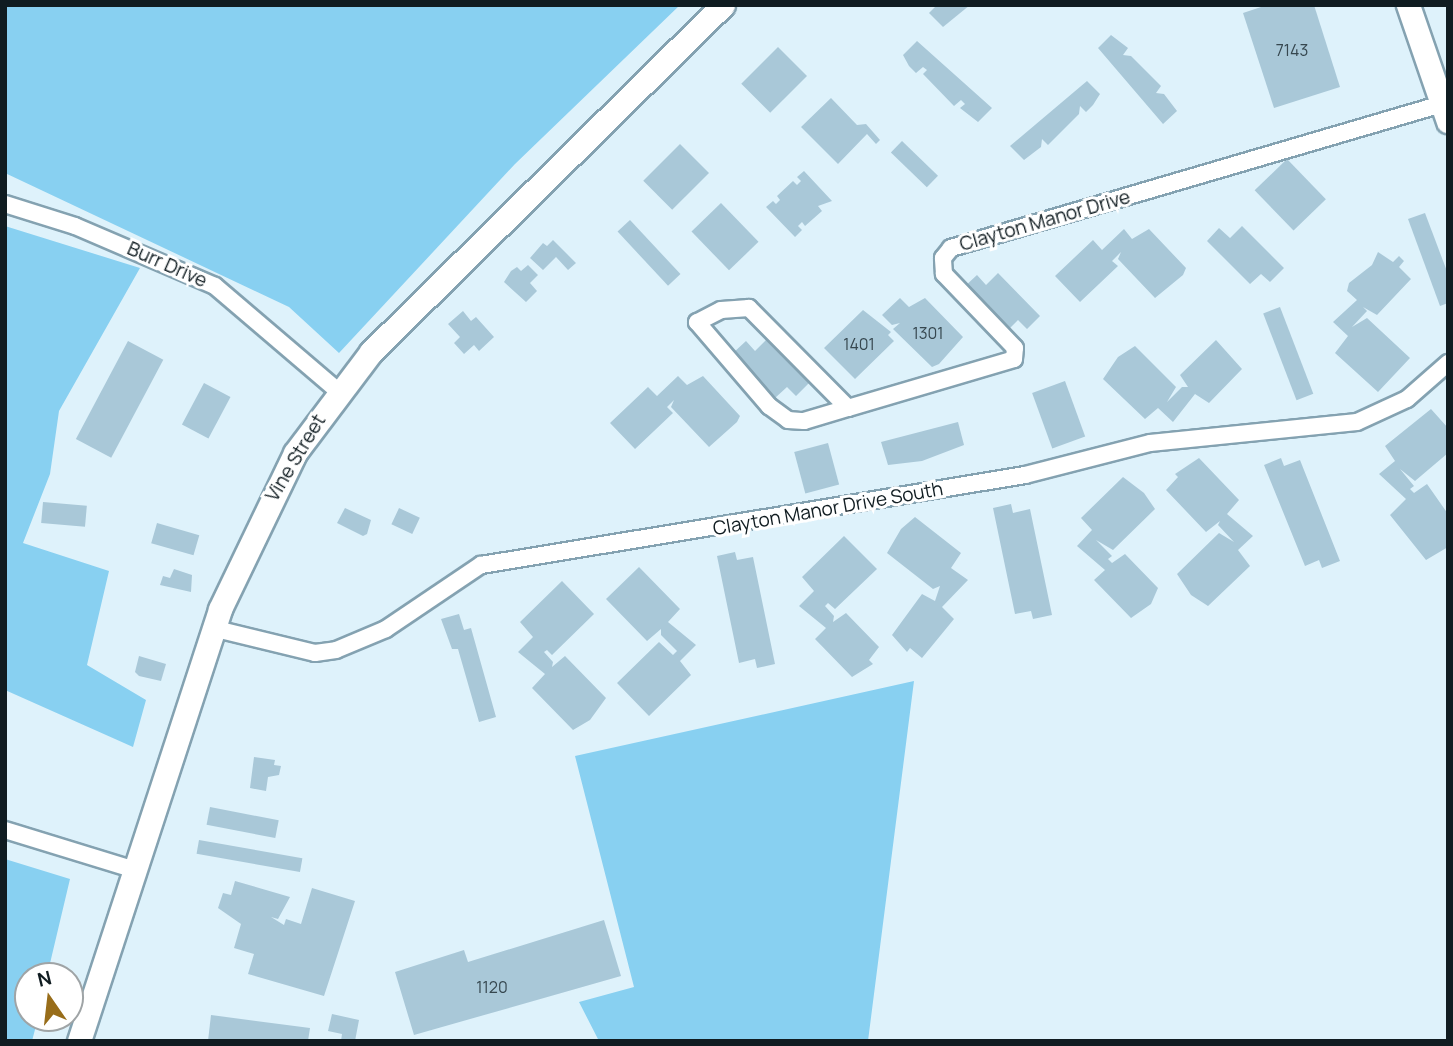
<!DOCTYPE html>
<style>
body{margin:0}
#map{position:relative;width:1453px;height:1046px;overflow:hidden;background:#def2fb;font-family:Manrope,sans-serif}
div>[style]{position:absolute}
.green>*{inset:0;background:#88d0f1}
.building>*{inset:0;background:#a9c8d8;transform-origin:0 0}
.roads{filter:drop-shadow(2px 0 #84a2b1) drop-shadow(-2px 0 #84a2b1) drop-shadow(0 2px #84a2b1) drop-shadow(0 -2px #84a2b1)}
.street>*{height:16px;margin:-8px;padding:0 8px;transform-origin:8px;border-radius:8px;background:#fff}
.secondary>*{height:23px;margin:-11.5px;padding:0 11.5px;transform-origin:11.5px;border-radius:11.5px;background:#fff}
span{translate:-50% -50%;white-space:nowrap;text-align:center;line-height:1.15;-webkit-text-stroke:6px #fff;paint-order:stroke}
.number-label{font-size:16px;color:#36474f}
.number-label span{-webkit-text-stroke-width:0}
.street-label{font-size:19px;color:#101c21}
.frame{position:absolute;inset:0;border:7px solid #101c21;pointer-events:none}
.north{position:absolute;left:14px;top:962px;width:70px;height:70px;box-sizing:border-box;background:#fff;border:2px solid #9fa4a6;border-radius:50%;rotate:346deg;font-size:19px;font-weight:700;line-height:28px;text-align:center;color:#101c21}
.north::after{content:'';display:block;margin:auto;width:24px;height:32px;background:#986d1a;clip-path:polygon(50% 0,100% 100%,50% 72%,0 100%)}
</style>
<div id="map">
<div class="green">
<i style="clip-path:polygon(5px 5px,680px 5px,515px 164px,339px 353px,289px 307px,5px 173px)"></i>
<i style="clip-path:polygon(5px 226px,140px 268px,59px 411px,50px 474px,23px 543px,109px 571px,87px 665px,146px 700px,133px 747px,5px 690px)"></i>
<i style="clip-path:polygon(914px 681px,868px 1041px,599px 1041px,579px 1002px,634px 987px,575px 756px)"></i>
<i style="clip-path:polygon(5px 859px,70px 879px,47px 976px,28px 976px,28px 1018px,38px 1018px,32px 1041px,5px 1041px)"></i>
</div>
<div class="building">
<i style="clip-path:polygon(937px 5px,970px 5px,943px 27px,929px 13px)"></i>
<i style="clip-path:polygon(1267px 5px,1314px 5px,1340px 87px,1274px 108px,1243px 13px)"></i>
<i style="clip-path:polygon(1111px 35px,1128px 48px,1123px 55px,1131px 56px,1161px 86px,1156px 93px,1164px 94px,1177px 111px,1163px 124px,1098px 48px)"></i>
<i style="clip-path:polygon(917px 41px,992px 108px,978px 122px,960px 108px,965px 104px,961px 100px,954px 106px,923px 74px,927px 70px,923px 67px,916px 73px,909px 66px,903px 55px)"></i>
<i style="left:778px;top:47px;width:41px;height:52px;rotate:45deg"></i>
<i style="clip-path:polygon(1087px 81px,1100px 94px,1093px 105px,1086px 112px,1080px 106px,1079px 114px,1048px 145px,1042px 139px,1041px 147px,1024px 160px,1010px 146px)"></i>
<i style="clip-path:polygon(831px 98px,857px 125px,866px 124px,880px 140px,876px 144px,867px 134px,838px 164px,801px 127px)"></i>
<i style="left:902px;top:141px;width:50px;height:16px;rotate:44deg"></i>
<i style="left:680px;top:144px;width:41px;height:52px;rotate:45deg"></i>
<i style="left:1287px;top:159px;width:56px;height:45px;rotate:46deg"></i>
<i style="clip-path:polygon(804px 171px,832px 201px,818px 206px,822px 211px,805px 226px,802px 222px,798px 226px,802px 230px,795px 237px,766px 207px,773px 201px,776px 204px,780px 200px,777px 196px,793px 181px,797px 185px,801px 181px,797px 177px)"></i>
<i style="left:721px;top:203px;width:54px;height:41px;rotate:46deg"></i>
<i style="clip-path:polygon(1425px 213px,1448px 274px,1448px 303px,1440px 306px,1408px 219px)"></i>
<i style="left:630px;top:220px;width:74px;height:17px;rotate:47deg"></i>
<i style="clip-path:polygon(1242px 226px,1284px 268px,1270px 282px,1261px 274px,1250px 284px,1207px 241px,1219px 228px,1230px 238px)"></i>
<i style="clip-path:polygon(1124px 229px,1132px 239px,1149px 229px,1186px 268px,1183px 275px,1155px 298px,1118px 259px,1121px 252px,1112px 261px,1118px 266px,1080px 302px,1055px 276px,1093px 240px,1102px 250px)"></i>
<i style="clip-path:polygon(553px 240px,576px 263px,568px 270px,556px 257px,543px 270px,530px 258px,543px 243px,547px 246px)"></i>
<i style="clip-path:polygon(1378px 252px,1393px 262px,1399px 256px,1404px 261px,1399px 267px,1411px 279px,1377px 315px,1363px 307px,1367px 311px,1352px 327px,1367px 318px,1410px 358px,1378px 392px,1335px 353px,1348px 336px,1333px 322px,1357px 300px,1347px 291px,1349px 283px,1372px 265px)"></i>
<i style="clip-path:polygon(528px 265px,538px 275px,530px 283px,537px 291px,526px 302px,504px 282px,511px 271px,517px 267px,521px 271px)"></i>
<i style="clip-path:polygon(998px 273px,1040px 316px,1027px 329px,1018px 320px,1006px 332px,963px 288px,977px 275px,986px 285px)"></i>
<i style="clip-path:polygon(900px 298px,909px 307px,925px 298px,963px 337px,939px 364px,932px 367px,893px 329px,900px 323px,892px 325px,882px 315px)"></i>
<i style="left:1280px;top:307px;width:93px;height:18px;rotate:69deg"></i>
<i style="clip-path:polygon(863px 310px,891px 332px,888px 335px,894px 341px,855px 379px,824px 348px)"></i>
<i style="clip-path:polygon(463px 311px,471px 321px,476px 317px,494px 337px,479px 351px,474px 345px,464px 354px,454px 343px,460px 337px,448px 324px)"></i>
<i style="clip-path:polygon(767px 339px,809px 383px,796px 396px,787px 387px,775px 398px,732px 354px,746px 341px,755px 351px)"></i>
<i style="clip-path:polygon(1216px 340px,1242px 369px,1209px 403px,1195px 394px,1173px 422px,1158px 408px,1145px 419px,1103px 379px,1118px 357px,1135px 346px,1176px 387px,1167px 402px,1182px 387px,1188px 387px,1180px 375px)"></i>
<i style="left:128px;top:341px;width:40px;height:111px;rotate:28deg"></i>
<i style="clip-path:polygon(678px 376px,687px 385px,703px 376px,740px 416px,737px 422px,709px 447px,671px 407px,674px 400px,667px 407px,673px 413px,635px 449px,610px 423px,648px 387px,657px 396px)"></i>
<i style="left:1065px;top:381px;width:59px;height:35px;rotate:70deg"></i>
<i style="left:204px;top:383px;width:30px;height:47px;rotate:28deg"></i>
<i style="clip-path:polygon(1431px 409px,1448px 428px,1448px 453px,1415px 481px,1400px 469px,1414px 486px,1410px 489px,1414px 493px,1427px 484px,1448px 514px,1448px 547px,1426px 560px,1390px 515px,1406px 499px,1379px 474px,1395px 461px,1385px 446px)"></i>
<i style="clip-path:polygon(958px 422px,964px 445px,922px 461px,888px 465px,881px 442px)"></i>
<i style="left:828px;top:443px;width:43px;height:35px;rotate:75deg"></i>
<i style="clip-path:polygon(1199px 458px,1239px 500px,1227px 514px,1253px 536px,1238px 550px,1250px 566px,1208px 606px,1191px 595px,1177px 574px,1219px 533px,1234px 542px,1218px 525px,1220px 521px,1206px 532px,1166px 490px,1178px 477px,1175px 474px)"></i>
<i style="clip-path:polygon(1281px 458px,1284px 466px,1300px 460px,1340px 561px,1322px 568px,1319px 560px,1305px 566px,1264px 465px)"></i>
<i style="clip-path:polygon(1123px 477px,1144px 493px,1155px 509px,1113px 550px,1096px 540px,1112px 556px,1108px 559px,1112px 563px,1125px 554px,1158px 588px,1151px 604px,1131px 618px,1094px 580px,1105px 570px,1077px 546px,1092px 530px,1081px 518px)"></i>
<i style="left:43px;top:502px;width:44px;height:21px;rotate:5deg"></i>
<i style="clip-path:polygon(1011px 504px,1013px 513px,1030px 509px,1052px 615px,1033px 619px,1031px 611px,1015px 614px,993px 508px)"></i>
<i style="clip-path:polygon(345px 508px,371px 520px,367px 534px,363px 536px,337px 523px)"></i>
<i style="left:399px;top:508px;width:23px;height:18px;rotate:25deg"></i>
<i style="clip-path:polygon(915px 517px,961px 553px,951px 568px,968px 580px,942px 607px,954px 619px,922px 658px,910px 648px,907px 652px,892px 635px,922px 594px,935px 601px,940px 586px,933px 589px,887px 553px,901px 529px)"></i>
<i style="left:157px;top:523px;width:44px;height:21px;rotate:16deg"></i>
<i style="clip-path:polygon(844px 536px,877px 569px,835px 609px,828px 603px,825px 606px,834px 616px,833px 622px,846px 613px,879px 647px,869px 660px,873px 664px,852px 677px,815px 639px,826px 628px,799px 606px,814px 591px,802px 577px)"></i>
<i style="clip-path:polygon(735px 552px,737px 560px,753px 557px,775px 664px,757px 668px,755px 659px,739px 663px,717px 556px)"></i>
<i style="clip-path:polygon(639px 567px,680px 609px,668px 622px,696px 645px,680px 661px,691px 675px,649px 716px,617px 683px,659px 642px,673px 655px,677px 651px,661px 635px,661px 629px,647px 641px,606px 599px)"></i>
<i style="clip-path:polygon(174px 569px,192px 575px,191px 592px,160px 585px,163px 576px,170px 578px)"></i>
<i style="clip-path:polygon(562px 581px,594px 614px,552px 655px,547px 650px,544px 652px,553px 662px,552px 667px,565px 656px,606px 698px,590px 720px,573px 730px,532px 688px,545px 674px,518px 652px,533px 637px,520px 622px)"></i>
<i style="clip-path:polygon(459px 614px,464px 630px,471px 628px,496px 717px,479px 722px,458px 649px,452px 649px,441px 619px)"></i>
<i style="clip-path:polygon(139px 656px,166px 664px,161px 681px,139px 676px,135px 672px)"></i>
<i style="clip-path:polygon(254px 757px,275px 760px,274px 765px,281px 766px,279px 775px,268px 777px,266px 791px,250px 788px)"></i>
<i style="left:210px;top:807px;width:70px;height:18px;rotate:11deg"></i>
<i style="left:199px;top:840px;width:105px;height:14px;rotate:10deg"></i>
<i style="clip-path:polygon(235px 881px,290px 897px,278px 919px,271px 917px,284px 925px,286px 919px,301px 924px,312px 888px,355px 901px,324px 996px,248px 974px,254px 954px,234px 948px,241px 924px,218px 908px,223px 893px,231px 895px)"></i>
<i style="clip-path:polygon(604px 920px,621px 976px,414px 1035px,395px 972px,464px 950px,468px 962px)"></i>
<i style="clip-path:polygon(332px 1014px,359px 1020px,355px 1041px,341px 1041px,342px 1034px,328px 1031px)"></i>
<i style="clip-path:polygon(211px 1015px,310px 1028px,308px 1041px,208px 1041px)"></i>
</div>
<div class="roads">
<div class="street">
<i style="left:5px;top:204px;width:73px;rotate:17.4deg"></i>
<i style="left:75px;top:226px;width:152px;rotate:23.2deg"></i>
<i style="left:215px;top:286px;width:162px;rotate:40.5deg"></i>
<i style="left:848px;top:408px;width:141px;rotate:-134.7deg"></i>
<i style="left:749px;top:308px;width:28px;rotate:176deg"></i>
<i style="left:721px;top:310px;width:27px;rotate:153deg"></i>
<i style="left:697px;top:322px;width:111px;rotate:49.4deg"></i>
<i style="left:769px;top:406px;width:24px;rotate:36deg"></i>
<i style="left:788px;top:420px;width:16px;rotate:4deg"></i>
<i style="left:804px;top:421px;width:46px;rotate:-16.5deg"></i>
<i style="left:848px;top:408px;width:173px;rotate:-16.4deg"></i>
<i style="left:1014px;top:359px;width:11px;rotate:-85deg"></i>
<i style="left:1015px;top:348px;width:103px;rotate:-133.8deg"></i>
<i style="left:944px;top:274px;width:16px;rotate:-94deg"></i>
<i style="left:943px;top:258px;width:13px;rotate:-51deg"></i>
<i style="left:951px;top:248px;width:512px;rotate:-16.35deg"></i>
<i style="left:212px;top:628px;width:106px;rotate:13.6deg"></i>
<i style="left:315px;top:653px;width:21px;rotate:-8deg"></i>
<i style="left:336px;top:650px;width:54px;rotate:-22.8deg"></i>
<i style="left:386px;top:629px;width:115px;rotate:-34deg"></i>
<i style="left:481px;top:565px;width:551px;rotate:-9.39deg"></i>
<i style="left:1025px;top:475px;width:129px;rotate:-14.4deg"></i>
<i style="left:1150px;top:443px;width:208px;rotate:-5.8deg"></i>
<i style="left:1357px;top:422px;width:55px;rotate:-24.7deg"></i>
<i style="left:1407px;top:399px;width:55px;rotate:-41.3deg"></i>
<i style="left:5px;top:830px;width:133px;rotate:17.1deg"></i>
</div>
<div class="secondary">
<i style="left:1408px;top:5px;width:123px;rotate:71deg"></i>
<i style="left:79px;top:1041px;width:454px;rotate:-71.9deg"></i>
<i style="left:220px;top:609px;width:173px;rotate:-64.3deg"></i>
<i style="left:295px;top:453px;width:126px;rotate:-53deg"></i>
<i style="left:371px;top:352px;width:494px;rotate:-44.6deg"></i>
</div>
</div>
<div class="number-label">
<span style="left:1292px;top:50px">7143</span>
<span style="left:928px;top:333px">1301</span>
<span style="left:859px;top:344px">1401</span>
<span style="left:492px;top:987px">1120</span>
</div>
<div class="street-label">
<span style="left:1045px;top:221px;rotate:-16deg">Clayton Manor Drive</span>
<span style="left:167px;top:265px;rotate:24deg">Burr Drive</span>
<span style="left:296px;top:458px;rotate:-59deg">Vine Street</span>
<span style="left:828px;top:509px;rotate:-10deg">Clayton Manor Drive South</span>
</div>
<div class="frame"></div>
<div class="north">N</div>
</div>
